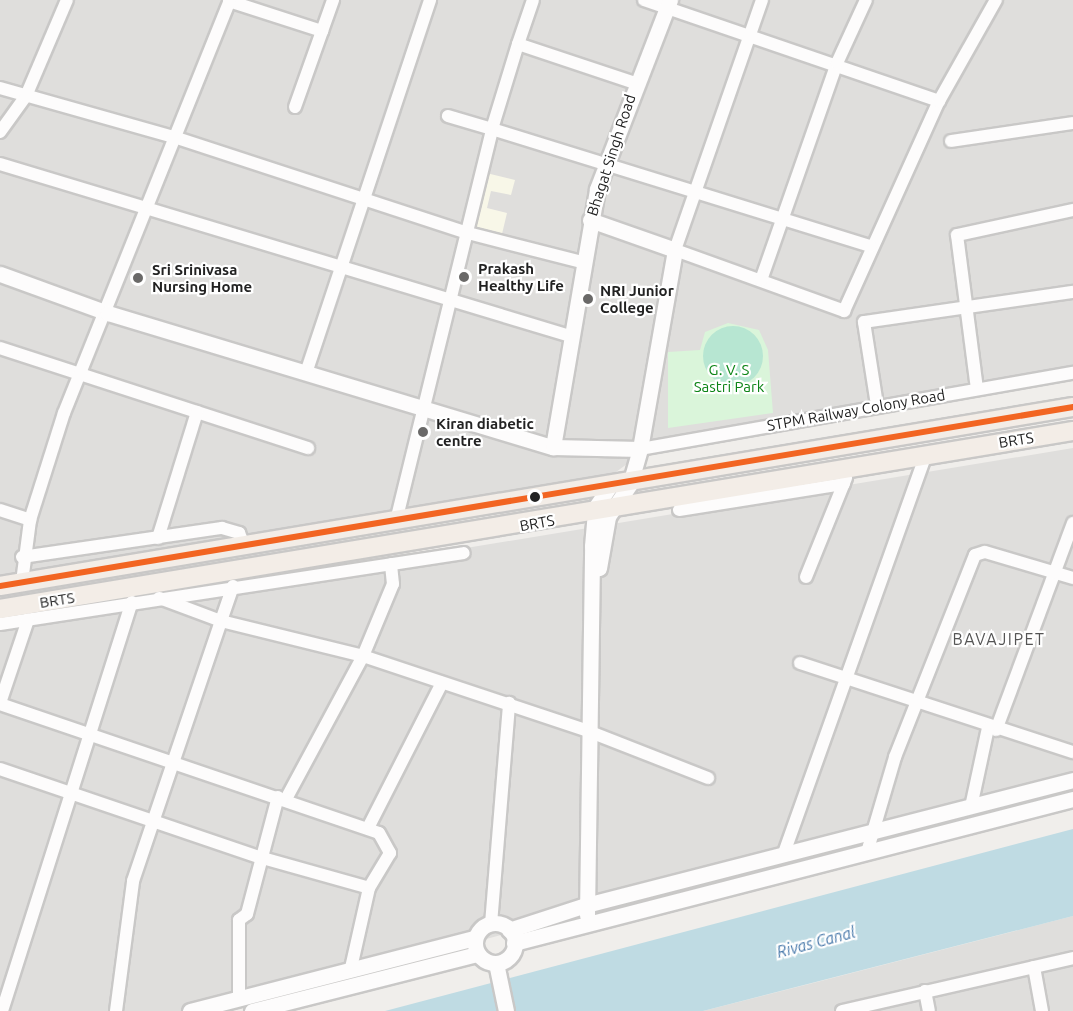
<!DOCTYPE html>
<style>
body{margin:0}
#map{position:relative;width:1073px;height:1011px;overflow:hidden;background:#f0eeeb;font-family:Ubuntu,sans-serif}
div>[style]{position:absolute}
.residential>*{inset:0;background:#dfdedc}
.education>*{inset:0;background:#f8f7e8}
.park>*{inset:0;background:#daf5da}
.pitch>*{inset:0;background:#b7e6d2}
.round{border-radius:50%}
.water>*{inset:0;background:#bfdbe3}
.roads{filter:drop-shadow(2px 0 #c9c8c7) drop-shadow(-2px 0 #c9c8c7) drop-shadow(0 2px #c9c8c7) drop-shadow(0 -2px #c9c8c7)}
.minor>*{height:12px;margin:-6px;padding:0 6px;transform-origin:6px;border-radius:6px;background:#fdfcfc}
.tertiary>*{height:15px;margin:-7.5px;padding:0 7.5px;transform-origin:7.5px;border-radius:7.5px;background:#fdfcfc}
.tertiary>.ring{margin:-7.5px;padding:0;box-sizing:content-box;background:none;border:15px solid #fdfcfc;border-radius:50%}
.primary>*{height:18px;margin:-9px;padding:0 9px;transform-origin:9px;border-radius:9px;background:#f3ede7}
.bus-1>*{height:6px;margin:-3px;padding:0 3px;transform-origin:3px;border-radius:3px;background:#f26522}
.dots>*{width:16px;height:16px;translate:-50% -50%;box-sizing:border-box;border:3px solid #fff;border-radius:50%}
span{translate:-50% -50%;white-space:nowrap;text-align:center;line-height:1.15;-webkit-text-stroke:4.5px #fff;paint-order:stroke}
.street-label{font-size:15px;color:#222}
.poi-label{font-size:15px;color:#222;font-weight:700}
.left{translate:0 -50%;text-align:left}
.park-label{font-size:15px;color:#0c8416}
.neighbourhood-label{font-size:16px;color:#555;letter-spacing:1.5px}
.water-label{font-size:16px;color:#4a7aab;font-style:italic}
</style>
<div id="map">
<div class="residential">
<i style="clip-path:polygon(0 0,1073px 0,1073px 365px,664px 437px,605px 480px,0 578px)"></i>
<i style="clip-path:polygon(1073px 448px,1073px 778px,224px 1011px,0 1011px,0 625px)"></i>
<i style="clip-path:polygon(1073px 916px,1073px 1011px,703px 1011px,817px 982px)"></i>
</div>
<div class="education">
<i style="clip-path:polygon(478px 171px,515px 180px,511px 195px,491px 191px,487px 208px,507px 213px,502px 234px,465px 225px)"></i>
</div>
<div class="park">
<i style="clip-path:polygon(728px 323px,759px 330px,768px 350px,773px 413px,668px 428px,668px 352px,700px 350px,705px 332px)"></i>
</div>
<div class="pitch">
<i class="round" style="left:703px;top:326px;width:60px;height:60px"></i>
</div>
<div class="water">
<i style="clip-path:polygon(1073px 829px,1073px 916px,703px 1011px,385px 1011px)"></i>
</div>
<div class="roads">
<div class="minor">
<i style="left:644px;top:0;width:312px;rotate:18.9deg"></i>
<i style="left:762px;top:0;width:265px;rotate:109.2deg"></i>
<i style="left:675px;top:250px;width:180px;rotate:19.8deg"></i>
<i style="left:844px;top:311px;width:230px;rotate:-65.7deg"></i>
<i style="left:939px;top:101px;width:116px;rotate:-60.6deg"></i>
<i style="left:229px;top:1px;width:98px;rotate:17.9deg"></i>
<i style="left:518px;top:44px;width:46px;rotate:-71.2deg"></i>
<i style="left:635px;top:83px;width:123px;rotate:-161.6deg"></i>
<i style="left:518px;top:44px;width:89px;rotate:107deg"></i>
<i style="left:492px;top:129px;width:396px;rotate:17.2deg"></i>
<i style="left:0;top:88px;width:184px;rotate:15.8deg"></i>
<i style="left:177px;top:138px;width:302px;rotate:18.1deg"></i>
<i style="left:464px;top:232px;width:122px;rotate:14.3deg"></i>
<i style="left:295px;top:107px;width:114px;rotate:-70.4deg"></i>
<i style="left:0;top:132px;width:44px;rotate:-54.2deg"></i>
<i style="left:26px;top:96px;width:104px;rotate:-66.9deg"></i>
<i style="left:951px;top:141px;width:123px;rotate:-8.4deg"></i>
<i style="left:0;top:164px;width:595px;rotate:16.79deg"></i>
<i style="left:761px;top:280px;width:230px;rotate:-70.7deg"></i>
<i style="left:837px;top:63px;width:69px;rotate:-65.3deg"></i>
<i style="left:0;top:348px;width:324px;rotate:18deg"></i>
<i style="left:306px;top:373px;width:393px;rotate:-71.6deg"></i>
<i style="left:977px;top:389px;width:155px;rotate:-97.4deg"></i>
<i style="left:957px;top:235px;width:119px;rotate:-12.2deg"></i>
<i style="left:877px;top:405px;width:84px;rotate:-98.9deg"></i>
<i style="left:864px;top:322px;width:211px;rotate:-8.2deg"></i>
<i style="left:640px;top:449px;width:440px;rotate:-10deg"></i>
<i style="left:0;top:510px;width:32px;rotate:18deg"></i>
<i style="left:679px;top:510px;width:167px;rotate:-9deg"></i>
<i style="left:396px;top:521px;width:404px;rotate:-76.2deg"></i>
<i style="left:492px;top:129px;width:46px;rotate:-163.5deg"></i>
<i style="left:158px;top:538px;width:132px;rotate:-72.8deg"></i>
<i style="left:22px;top:557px;width:202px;rotate:-8.3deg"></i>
<i style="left:222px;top:528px;width:18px;rotate:16deg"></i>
<i style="left:239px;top:533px;width:15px;rotate:67deg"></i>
<i style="left:806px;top:577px;width:107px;rotate:-68deg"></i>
<i style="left:22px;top:582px;width:63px;rotate:-82.6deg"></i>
<i style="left:30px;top:520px;width:112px;rotate:-72.4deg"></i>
<i style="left:64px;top:413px;width:445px;rotate:-68.1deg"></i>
<i style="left:233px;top:586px;width:37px;rotate:109deg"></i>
<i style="left:221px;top:621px;width:146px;rotate:13.8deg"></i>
<i style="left:363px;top:656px;width:237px;rotate:18.4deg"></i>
<i style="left:588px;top:731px;width:129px;rotate:21.4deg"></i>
<i style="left:0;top:624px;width:469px;rotate:-8.7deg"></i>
<i style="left:800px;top:663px;width:287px;rotate:18.1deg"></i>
<i style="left:0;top:703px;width:88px;rotate:-71.4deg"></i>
<i style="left:0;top:704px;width:400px;rotate:18.8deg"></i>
<i style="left:379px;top:833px;width:23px;rotate:61deg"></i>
<i style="left:390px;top:853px;width:41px;rotate:121deg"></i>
<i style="left:369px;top:888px;width:82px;rotate:102.7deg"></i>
<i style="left:996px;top:730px;width:221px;rotate:-69.6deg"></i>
<i style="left:0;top:769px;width:274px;rotate:18.8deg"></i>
<i style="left:259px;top:857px;width:114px;rotate:15.7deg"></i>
<i style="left:286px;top:799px;width:162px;rotate:-61.7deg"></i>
<i style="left:363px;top:656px;width:78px;rotate:-67.4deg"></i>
<i style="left:393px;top:584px;width:20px;rotate:-96deg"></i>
<i style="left:971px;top:807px;width:81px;rotate:-77.9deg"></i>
<i style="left:368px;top:828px;width:163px;rotate:-63deg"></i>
<i style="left:868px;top:849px;width:96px;rotate:-73.6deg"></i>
<i style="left:895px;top:757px;width:217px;rotate:-68.4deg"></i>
<i style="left:975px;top:555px;width:10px;rotate:-17deg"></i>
<i style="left:985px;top:552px;width:92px;rotate:16.5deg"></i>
<i style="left:784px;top:853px;width:424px;rotate:-70.4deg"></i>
<i style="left:491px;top:924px;width:222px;rotate:-85.3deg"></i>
<i style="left:1034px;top:967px;width:45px;rotate:79.7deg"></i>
<i style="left:925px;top:991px;width:20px;rotate:79deg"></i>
<i style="left:239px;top:998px;width:78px;rotate:-90deg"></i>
<i style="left:239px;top:920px;width:10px;rotate:-37deg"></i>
<i style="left:247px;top:914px;width:121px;rotate:-75.2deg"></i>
<i style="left:2px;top:1011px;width:429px;rotate:-72.4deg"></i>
<i style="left:116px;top:1011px;width:131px;rotate:-82.5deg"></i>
<i style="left:133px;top:881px;width:274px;rotate:-71.3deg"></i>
<i style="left:221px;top:621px;width:66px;rotate:-159.6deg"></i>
<i style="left:842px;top:1011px;width:237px;rotate:-12.9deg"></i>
</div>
<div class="tertiary">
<i style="left:590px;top:220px;width:90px;rotate:19.4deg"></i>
<i style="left:675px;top:250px;width:202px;rotate:100deg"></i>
<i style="left:640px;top:449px;width:36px;rotate:106deg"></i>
<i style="left:630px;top:484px;width:40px;rotate:124deg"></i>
<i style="left:608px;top:517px;width:52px;rotate:100deg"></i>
<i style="left:0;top:274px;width:115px;rotate:19.9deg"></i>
<i style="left:108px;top:313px;width:465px;rotate:16.8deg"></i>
<i style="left:640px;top:449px;width:87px;rotate:-178.7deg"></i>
<i style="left:553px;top:447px;width:262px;rotate:-80.3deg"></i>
<i style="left:597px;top:189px;width:203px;rotate:-68.9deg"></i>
<i style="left:587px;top:915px;width:369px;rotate:-89.2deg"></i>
<i style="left:592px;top:546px;width:38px;rotate:-85deg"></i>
<i style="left:595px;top:508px;width:30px;rotate:-56deg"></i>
<i class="ring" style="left:475px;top:923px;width:25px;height:25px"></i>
<i style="left:509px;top:930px;width:81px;rotate:-18deg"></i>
<i style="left:586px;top:905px;width:503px;rotate:-14.4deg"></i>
<i style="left:514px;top:943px;width:577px;rotate:-14.45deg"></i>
<i style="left:496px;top:963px;width:49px;rotate:78.2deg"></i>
<i style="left:190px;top:1011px;width:294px;rotate:-14.4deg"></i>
<i style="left:252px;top:1011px;width:233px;rotate:-14.2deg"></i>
</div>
<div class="primary">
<i style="left:0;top:586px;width:1088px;rotate:-9.47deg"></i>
<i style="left:0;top:609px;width:1088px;rotate:-9.42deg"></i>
</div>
</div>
<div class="bus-1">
<i style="left:0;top:586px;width:1088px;rotate:-9.47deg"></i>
</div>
<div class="dots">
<i style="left:464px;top:277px;background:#6a6968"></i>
<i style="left:138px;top:278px;background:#6a6968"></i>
<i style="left:588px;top:299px;background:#6a6968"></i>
<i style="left:423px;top:432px;background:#6a6968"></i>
<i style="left:535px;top:497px;background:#222"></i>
</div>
<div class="street-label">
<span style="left:611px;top:155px;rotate:-72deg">Bhagat Singh Road</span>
<span style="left:856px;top:410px;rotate:-10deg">STPM Railway Colony Road</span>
<span style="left:1016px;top:440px;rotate:-9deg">BRTS</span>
<span style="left:537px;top:523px;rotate:-10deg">BRTS</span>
<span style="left:57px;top:600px;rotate:-9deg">BRTS</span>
</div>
<div class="poi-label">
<span class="left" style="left:478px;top:277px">Prakash<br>Healthy Life</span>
<span class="left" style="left:152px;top:278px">Sri Srinivasa<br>Nursing Home</span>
<span class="left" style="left:600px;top:299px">NRI Junior<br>College</span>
<span class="left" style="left:436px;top:432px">Kiran diabetic<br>centre</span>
</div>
<div class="park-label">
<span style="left:729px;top:378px">G. V. S<br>Sastri Park</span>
</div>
<div class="neighbourhood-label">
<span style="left:999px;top:639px">BAVAJIPET</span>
</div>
<div class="water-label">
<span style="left:816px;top:942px;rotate:-15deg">Rivas Canal</span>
</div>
</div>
